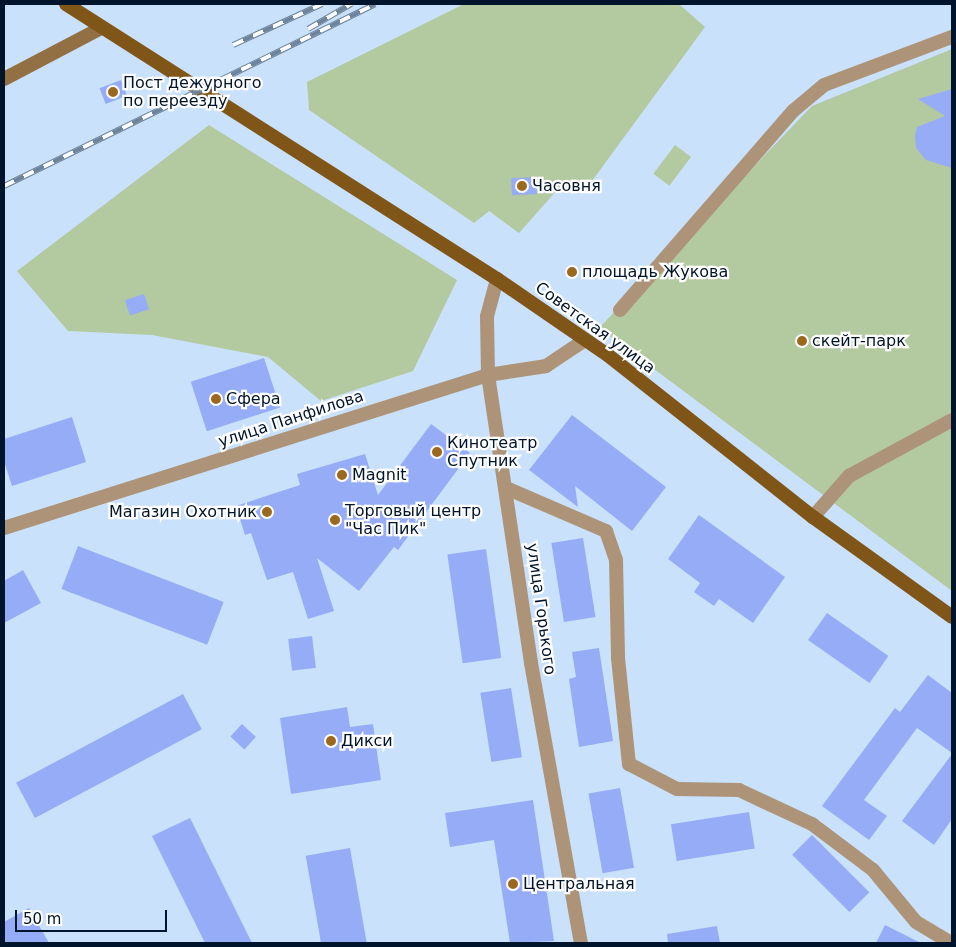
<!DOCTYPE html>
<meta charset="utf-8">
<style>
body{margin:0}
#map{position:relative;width:956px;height:947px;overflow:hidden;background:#c9e1fb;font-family:"DejaVu Sans",sans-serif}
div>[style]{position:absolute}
.green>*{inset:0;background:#b3c9a0;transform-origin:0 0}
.building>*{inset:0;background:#96acf6;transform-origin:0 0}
.minor>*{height:14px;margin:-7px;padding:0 7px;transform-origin:7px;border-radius:7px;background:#ad9478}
.secondary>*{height:14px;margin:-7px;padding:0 7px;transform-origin:7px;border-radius:7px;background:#937044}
.primary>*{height:14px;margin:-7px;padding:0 7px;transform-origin:7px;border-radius:7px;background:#805518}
.rail>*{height:5.5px;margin-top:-2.75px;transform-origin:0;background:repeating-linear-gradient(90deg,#fff 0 11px,#6e849d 0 22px);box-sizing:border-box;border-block:1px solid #6e849d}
.dots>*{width:14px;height:14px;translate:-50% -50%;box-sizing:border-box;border:2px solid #fff;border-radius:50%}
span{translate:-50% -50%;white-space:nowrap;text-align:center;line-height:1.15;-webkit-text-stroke:4.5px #fff;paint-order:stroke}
.poi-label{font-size:16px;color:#00142b}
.left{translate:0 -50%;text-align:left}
.right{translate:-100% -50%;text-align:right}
.street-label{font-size:16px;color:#00142b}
.frame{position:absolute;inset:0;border:5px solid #00142b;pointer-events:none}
.scale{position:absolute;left:15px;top:910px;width:152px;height:22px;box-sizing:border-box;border:2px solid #00142b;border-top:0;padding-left:6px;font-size:15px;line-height:18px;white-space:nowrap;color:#00142b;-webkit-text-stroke:4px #fff;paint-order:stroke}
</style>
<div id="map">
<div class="green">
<i style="clip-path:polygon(464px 4px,679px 4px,705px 27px,586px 189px,558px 189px,519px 233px,489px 211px,474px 223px,309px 110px,307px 82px)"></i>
<i style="clip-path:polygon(952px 49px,952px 591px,599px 328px,812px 106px)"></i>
<i style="clip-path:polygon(209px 125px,457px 280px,413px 371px,321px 401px,268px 357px,152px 335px,68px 331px,17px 271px)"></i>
<i style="left:675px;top:145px;width:20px;height:36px;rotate:37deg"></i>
</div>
<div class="building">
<i style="left:121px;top:80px;width:17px;height:23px;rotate:69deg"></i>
<i style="clip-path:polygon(952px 89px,952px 168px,926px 160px,916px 148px,915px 136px,917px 127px,945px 116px,918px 99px)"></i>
<i style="left:536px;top:177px;width:17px;height:25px;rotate:87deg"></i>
<i style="left:144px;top:294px;width:16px;height:20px;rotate:72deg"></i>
<i style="left:264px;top:358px;width:52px;height:77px;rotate:72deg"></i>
<i style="clip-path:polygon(572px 415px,666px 487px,632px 531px,575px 486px,578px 507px,529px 470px)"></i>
<i style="clip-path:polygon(72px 417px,86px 462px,12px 486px,4px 461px,4px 439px)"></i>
<i style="clip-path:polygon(431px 424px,470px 453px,398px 550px,394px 547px,359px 591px,317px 558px,334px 611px,308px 619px,293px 572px,267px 580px,251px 533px,245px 535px,236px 506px,300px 485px,297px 474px,365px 454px,378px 495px)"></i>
<i style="clip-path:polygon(699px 515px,785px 577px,753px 623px,719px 599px,714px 606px,694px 592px,700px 583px,668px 559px)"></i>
<i style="left:583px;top:538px;width:80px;height:32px;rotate:81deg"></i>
<i style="left:78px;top:546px;width:156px;height:46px;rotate:21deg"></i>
<i style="left:486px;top:549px;width:110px;height:39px;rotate:82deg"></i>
<i style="clip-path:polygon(23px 570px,41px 603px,4px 623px,4px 581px)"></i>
<i style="left:827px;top:613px;width:75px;height:33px;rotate:35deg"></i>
<i style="left:312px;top:636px;width:32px;height:24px;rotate:83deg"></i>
<i style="clip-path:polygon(599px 648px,613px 741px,579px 747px,569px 679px,576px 677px,572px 652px)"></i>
<i style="clip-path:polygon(928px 675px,952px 693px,952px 753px,917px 728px,864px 800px,887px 816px,869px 840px,822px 806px,895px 708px,900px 712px)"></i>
<i style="left:511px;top:688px;width:70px;height:31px;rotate:81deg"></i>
<i style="left:183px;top:694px;width:40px;height:189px;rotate:62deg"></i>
<i style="clip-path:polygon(347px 707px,350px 727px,373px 724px,381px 780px,291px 794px,280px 718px)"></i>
<i style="left:242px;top:724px;width:19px;height:17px;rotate:43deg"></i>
<i style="clip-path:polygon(952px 754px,952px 819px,934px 845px,902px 821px)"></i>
<i style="left:620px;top:788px;width:81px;height:32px;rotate:80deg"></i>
<i style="clip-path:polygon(533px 800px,554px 941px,510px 943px,494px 840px,450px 847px,445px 813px)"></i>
<i style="left:749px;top:812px;width:37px;height:79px;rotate:81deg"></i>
<i style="clip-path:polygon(190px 818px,252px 943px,205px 943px,152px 836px)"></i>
<i style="left:812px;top:835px;width:81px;height:28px;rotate:45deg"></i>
<i style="left:350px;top:848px;width:96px;height:45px;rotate:80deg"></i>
<i style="clip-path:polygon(29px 908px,49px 943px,4px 943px,4px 922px)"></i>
<i style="clip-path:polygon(885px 925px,921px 943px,876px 943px)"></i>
<i style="clip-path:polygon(717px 926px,720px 943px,668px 943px,667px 934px)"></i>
</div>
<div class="minor">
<i style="left:497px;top:279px;width:39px;rotate:105deg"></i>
<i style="left:487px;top:317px;width:58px;rotate:89deg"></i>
<i style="left:488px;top:375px;width:291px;rotate:81.5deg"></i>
<i style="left:531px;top:663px;width:284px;rotate:79.9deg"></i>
<i style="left:620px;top:310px;width:264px;rotate:-49deg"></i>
<i style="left:793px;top:111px;width:40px;rotate:-40deg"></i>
<i style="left:824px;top:85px;width:137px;rotate:-20.6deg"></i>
<i style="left:506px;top:488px;width:109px;rotate:23.3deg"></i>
<i style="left:606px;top:531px;width:31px;rotate:71deg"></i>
<i style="left:616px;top:560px;width:98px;rotate:88.8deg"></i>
<i style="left:618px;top:658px;width:107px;rotate:84.1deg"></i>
<i style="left:629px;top:764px;width:54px;rotate:27.5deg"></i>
<i style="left:677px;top:789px;width:62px;rotate:0.9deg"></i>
<i style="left:739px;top:790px;width:81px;rotate:25deg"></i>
<i style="left:812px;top:824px;width:76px;rotate:37deg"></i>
<i style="left:873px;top:870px;width:67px;rotate:50.4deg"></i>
<i style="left:916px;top:922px;width:41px;rotate:31deg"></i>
<i style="left:813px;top:517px;width:55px;rotate:-48.7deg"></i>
<i style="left:849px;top:476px;width:117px;rotate:-28.5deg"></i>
<i style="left:4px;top:528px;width:508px;rotate:-17.54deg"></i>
<i style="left:488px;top:375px;width:59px;rotate:-8.8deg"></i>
<i style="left:546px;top:366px;width:47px;rotate:-33.7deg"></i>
</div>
<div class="secondary">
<i style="left:4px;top:79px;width:110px;rotate:-27.7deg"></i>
</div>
<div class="primary">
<i style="left:66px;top:4px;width:511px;rotate:32.54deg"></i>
<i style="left:497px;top:279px;width:136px;rotate:34.5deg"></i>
<i style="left:609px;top:356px;width:260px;rotate:38.3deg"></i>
<i style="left:813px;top:517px;width:171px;rotate:35.7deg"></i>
</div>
<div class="rail">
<i style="left:308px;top:29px;width:50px;rotate:-30.2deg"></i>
<i style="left:233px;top:45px;width:98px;rotate:-24.7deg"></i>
<i style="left:4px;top:186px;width:413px;rotate:-26.1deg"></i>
</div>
<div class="dots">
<i style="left:113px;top:92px;background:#9c681e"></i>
<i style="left:522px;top:186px;background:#9c681e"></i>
<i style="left:572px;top:272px;background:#9c681e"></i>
<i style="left:802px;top:341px;background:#9c681e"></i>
<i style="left:216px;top:399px;background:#9c681e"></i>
<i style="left:437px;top:452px;background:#9c681e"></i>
<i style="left:342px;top:475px;background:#9c681e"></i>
<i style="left:267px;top:512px;background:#9c681e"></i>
<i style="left:335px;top:520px;background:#9c681e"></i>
<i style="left:331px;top:741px;background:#9c681e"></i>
<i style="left:513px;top:884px;background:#9c681e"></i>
</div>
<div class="poi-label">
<span class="left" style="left:123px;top:92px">Пост дежурного<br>по переезду</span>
<span class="left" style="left:532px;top:186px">Часовня</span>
<span class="left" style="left:582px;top:272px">площадь Жукова</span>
<span class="left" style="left:812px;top:341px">скейт-парк</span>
<span class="left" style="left:226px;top:399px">Сфера</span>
<span class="left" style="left:447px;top:452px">Кинотеатр<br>Спутник</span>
<span class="left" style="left:352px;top:475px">Magnit</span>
<span class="left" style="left:345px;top:520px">Торговый центр<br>"Час Пик"</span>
<span class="right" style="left:257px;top:512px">Магазин Охотник</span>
<span class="left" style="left:341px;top:741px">Дикси</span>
<span class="left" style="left:523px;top:884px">Центральная</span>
</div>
<div class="street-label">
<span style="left:595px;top:328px;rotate:36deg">Советская улица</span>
<span style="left:291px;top:419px;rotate:-18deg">улица Панфилова</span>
<span style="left:541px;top:609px;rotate:82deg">улица Горького</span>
</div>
<div class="frame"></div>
<div class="scale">50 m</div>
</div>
